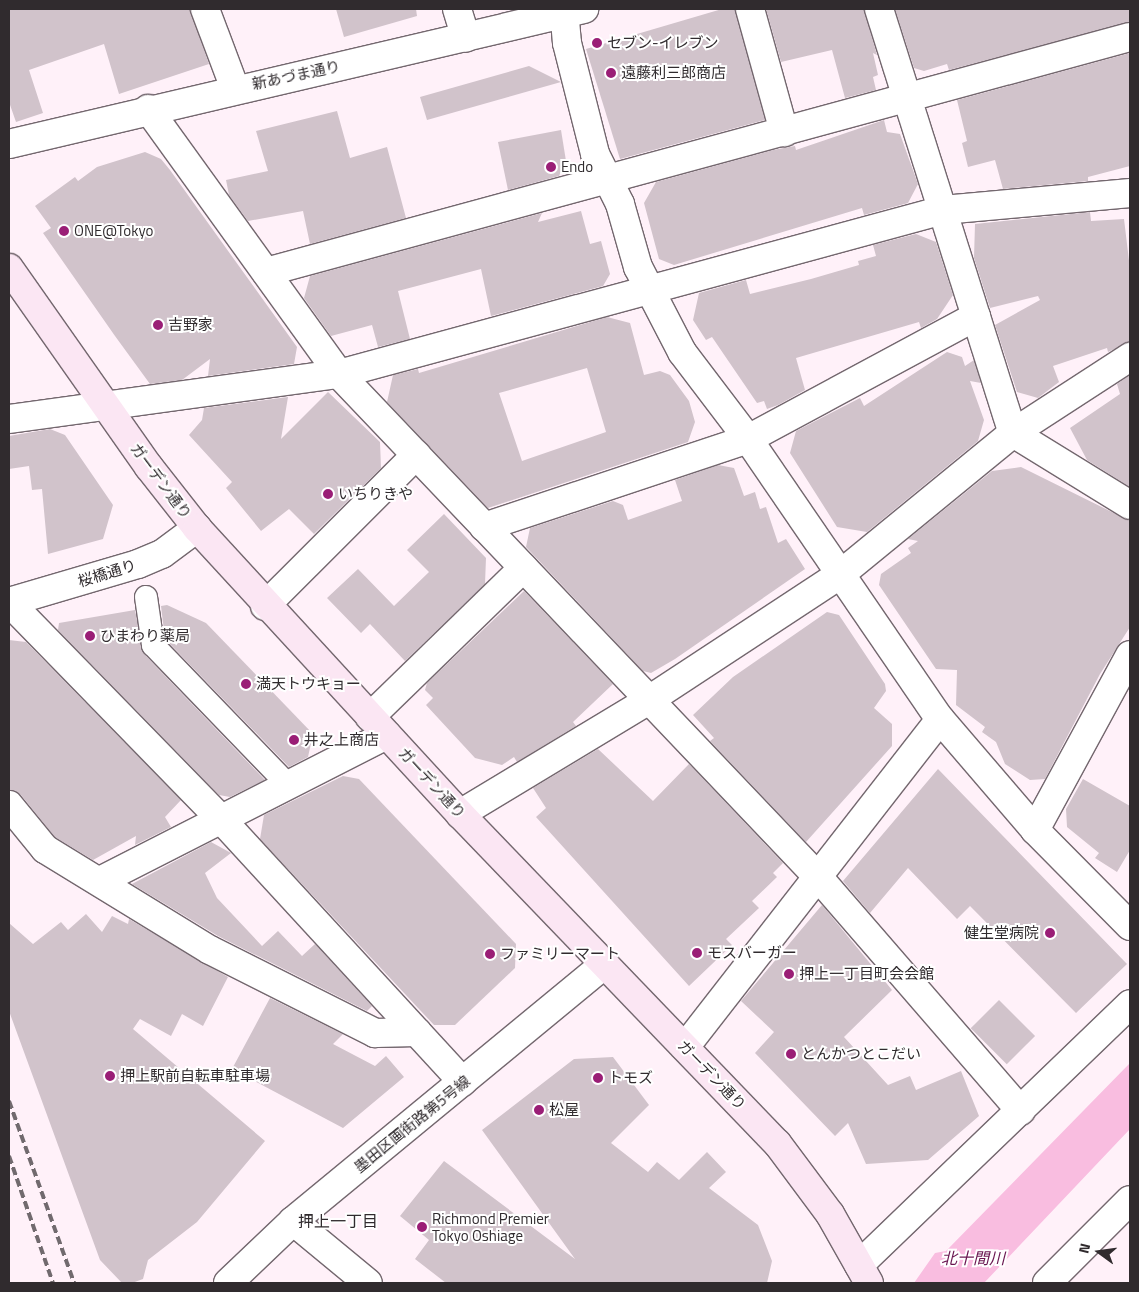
<!DOCTYPE html>
<meta charset="utf-8">
<style>
body{margin:0}
#map{position:relative;width:1139px;height:1292px;overflow:hidden;background:#fff1f9;font-family:"Titillium Web","Noto Sans JP",sans-serif}
div>[style]{position:absolute}
.water>*{inset:0;background:#f9bde0}
.building>*{inset:0;background:#d1c3cb;transform-origin:0 0}
.roads{filter:drop-shadow(1px 0 #73676e) drop-shadow(-1px 0 #73676e) drop-shadow(0 1px #73676e) drop-shadow(0 -1px #73676e)}
.pedestrian>*{height:22px;margin:-11px;padding:0 11px;transform-origin:11px;border-radius:11px;background:#fff}
.minor>*{height:28px;margin:-14px;padding:0 14px;transform-origin:14px;border-radius:14px;background:#fff}
.tertiary>*{height:28px;margin:-14px;padding:0 14px;transform-origin:14px;border-radius:14px;background:#fff}
.secondary>*{height:28px;margin:-14px;padding:0 14px;transform-origin:14px;border-radius:14px;background:#fbe6f3}
.rail>*{height:4px;margin-top:-2px;transform-origin:0;background:repeating-linear-gradient(90deg,#716a6e 0 8px,transparent 0 12px)}
.dots>*{width:14px;height:14px;translate:-50% -50%;box-sizing:border-box;border:2px solid #fff;border-radius:50%}
span{translate:-50% -50%;white-space:nowrap;text-align:center;line-height:1.15;-webkit-text-stroke:4px #fff;paint-order:stroke}
.poi-label{font-size:15px;color:#302b2e}
.left{translate:0 -50%;text-align:left}
.right{translate:-100% -50%;text-align:right}
.street-label{font-size:15px;color:#302b2e}
.neighbourhood-label{font-size:16px;color:#302b2e}
.water-label{font-size:16px;color:#691550;font-style:italic}
.frame{position:absolute;inset:0;border:10px solid #302b2e;pointer-events:none}
.north{position:absolute;left:1074px;top:1227px;width:50px;height:50px;-webkit-text-stroke:4px #fff;paint-order:stroke;rotate:284deg;font-size:14px;font-weight:700;line-height:20px;text-align:center;color:#302b2e}
.north::after{content:'';display:block;margin:auto;width:18px;height:22px;background:#302b2e;clip-path:polygon(50% 0,100% 100%,50% 72%,0 100%)}
</style>
<div id="map">
<div class="water">
<i style="clip-path:polygon(1130px 1063px,1130px 1129px,984px 1283px,914px 1283px,935px 1253px,946px 1251px)"></i>
</div>
<div class="building">
<i style="clip-path:polygon(9px 9px,190px 9px,209px 64px,119px 94px,104px 44px,29px 70px,43px 113px,16px 122px,9px 102px)"></i>
<i style="clip-path:polygon(336px 9px,416px 9px,417px 16px,344px 37px)"></i>
<i style="clip-path:polygon(722px 9px,735px 9px,765px 120px,620px 159px,586px 49px)"></i>
<i style="clip-path:polygon(766px 9px,864px 9px,877px 55px,873px 53px,878px 75px,873px 77px,876px 90px,845px 98px,832px 50px,781px 62px)"></i>
<i style="clip-path:polygon(895px 9px,1130px 9px,1130px 22px,949px 70px,947px 64px,924px 71px,914px 68px)"></i>
<i style="clip-path:polygon(1130px 53px,1130px 166px,1088px 177px,1088px 181px,1003px 189px,995px 160px,968px 167px,962px 143px,967px 141px,957px 100px)"></i>
<i style="clip-path:polygon(529px 66px,561px 82px,427px 120px,420px 97px)"></i>
<i style="clip-path:polygon(337px 111px,350px 158px,387px 147px,406px 218px,310px 244px,303px 211px,248px 221px,229px 195px,226px 180px,268px 171px,256px 131px)"></i>
<i style="clip-path:polygon(884px 120px,887px 132px,900px 134px,918px 184px,908px 203px,864px 215px,862px 208px,674px 265px,659px 259px,644px 203px,656px 182px,773px 150px,795px 146px,796px 150px)"></i>
<i style="clip-path:polygon(561px 130px,566px 161px,559px 176px,508px 190px,498px 142px)"></i>
<i style="clip-path:polygon(145px 152px,161px 159px,170px 170px,297px 347px,294px 364px,208px 376px,210px 359px,182px 380px,150px 384px,115px 336px,43px 233px,51px 228px,35px 206px,75px 177px,78px 181px,97px 167px)"></i>
<i style="clip-path:polygon(581px 211px,590px 244px,601px 241px,610px 274px,603px 286px,491px 316px,481px 269px,398px 291px,410px 339px,378px 347px,372px 325px,331px 336px,304px 298px,310px 276px,542px 213px,538px 222px)"></i>
<i style="clip-path:polygon(1090px 212px,1091px 221px,1124px 219px,1130px 269px,1130px 342px,1108px 352px,1107px 348px,1053px 366px,1059px 382px,1038px 398px,1017px 392px,995px 325px,1040px 300px,1038px 296px,990px 308px,974px 258px,975px 224px)"></i>
<i style="clip-path:polygon(916px 234px,936px 242px,953px 295px,937px 319px,921px 328px,919px 322px,796px 358px,805px 390px,778px 405px,767px 409px,764px 401px,757px 403px,712px 337px,706px 340px,693px 320px,699px 293px,746px 280px,750px 294px,811px 279px,859px 265px,858px 261px,876px 256px,873px 245px)"></i>
<i style="clip-path:polygon(evenodd,607px 317px,630px 323px,644px 375px,660px 371px,670px 375px,689px 401px,695px 422px,688px 442px,488px 508px,387px 402px,393px 375px,418px 369px,419px 373px,607px 317px,587px 368px,606px 432px,522px 461px,499px 393px,587px 368px)"></i>
<i style="clip-path:polygon(947px 352px,962px 357px,965px 366px,974px 360px,981px 383px,970px 381px,984px 420px,978px 441px,867px 532px,837px 527px,790px 453px,796px 431px,860px 398px,864px 406px)"></i>
<i style="clip-path:polygon(1130px 375px,1130px 487px,1087px 460px,1070px 428px,1120px 394px,1117px 384px)"></i>
<i style="clip-path:polygon(328px 392px,380px 442px,381px 468px,314px 534px,289px 509px,261px 531px,226px 488px,232px 482px,189px 435px,202px 420px,204px 408px,288px 397px,281px 439px)"></i>
<i style="clip-path:polygon(50px 429px,65px 435px,113px 505px,103px 539px,48px 554px,42px 489px,32px 490px,29px 466px,9px 469px,9px 436px)"></i>
<i style="clip-path:polygon(718px 465px,734px 468px,744px 496px,755px 492px,760px 509px,766px 507px,778px 543px,786px 539px,805px 569px,675px 659px,651px 673px,643px 671px,526px 547px,530px 528px,613px 501px,623px 505px,628px 520px,682px 501px,675px 480px)"></i>
<i style="clip-path:polygon(1021px 467px,1130px 521px,1130px 627px,1100px 674px,1045px 779px,1030px 780px,1005px 764px,996px 742px,982px 732px,985px 727px,956px 705px,957px 670px,936px 669px,879px 585px,881px 574px,911px 553px,908px 548px,918px 541px,908px 539px,992px 471px)"></i>
<i style="clip-path:polygon(444px 514px,486px 558px,485px 584px,405px 661px,370px 624px,361px 633px,327px 598px,358px 569px,394px 606px,429px 572px,407px 550px)"></i>
<i style="clip-path:polygon(524px 591px,613px 684px,573px 722px,576px 726px,517px 762px,514px 757px,502px 765px,475px 758px,426px 705px,433px 698px,425px 690px,427px 683px)"></i>
<i style="clip-path:polygon(167px 605px,206px 623px,313px 734px,308px 757px,289px 767px,165px 639px,161px 606px)"></i>
<i style="clip-path:polygon(135px 610px,144px 654px,265px 780px,230px 797px,219px 795px,58px 630px,59px 623px)"></i>
<i style="clip-path:polygon(827px 612px,839px 615px,885px 684px,886px 691px,874px 708px,892px 724px,892px 746px,806px 842px,710px 741px,714px 738px,693px 715px,733px 677px)"></i>
<i style="clip-path:polygon(9px 640px,26px 642px,181px 800px,165px 817px,171px 827px,135px 845px,136px 836px,93px 860px,55px 837px,21px 795px,9px 790px)"></i>
<i style="clip-path:polygon(598px 749px,653px 801px,689px 764px,783px 863px,773px 873px,777px 877px,752px 901px,759px 908px,726px 939px,732px 945px,689px 986px,536px 817px,546px 808px,533px 788px)"></i>
<i style="clip-path:polygon(938px 769px,1127px 964px,1076px 1013px,970px 906px,957px 919px,908px 868px,870px 913px,843px 881px)"></i>
<i style="clip-path:polygon(343px 776px,359px 779px,516px 944px,515px 968px,455px 1025px,434px 1025px,260px 839px,264px 815px)"></i>
<i style="clip-path:polygon(1083px 779px,1130px 806px,1130px 850px,1117px 872px,1095px 858px,1099px 853px,1067px 827px,1066px 809px)"></i>
<i style="clip-path:polygon(211px 842px,231px 853px,205px 873px,217px 898px,262px 946px,278px 931px,302px 956px,315px 944px,372px 1006px,367px 1011px,218px 936px,132px 884px)"></i>
<i style="clip-path:polygon(822px 905px,892px 990px,844px 1037px,888px 1085px,910px 1076px,916px 1090px,961px 1071px,979px 1116px,928px 1160px,866px 1164px,848px 1123px,835px 1136px,755px 1053px,774px 1032px,741px 1001px)"></i>
<i style="clip-path:polygon(86px 914px,102px 932px,112px 916px,128px 924px,129px 919px,228px 977px,203px 1026px,182px 1014px,171px 1036px,140px 1019px,133px 1029px,265px 1141px,197px 1222px,148px 1260px,143px 1279px,132px 1283px,122px 1283px,100px 1260px,9px 1011px,9px 923px,33px 944px,61px 922px,68px 930px)"></i>
<i style="clip-path:polygon(270px 998px,343px 1034px,333px 1044px,375px 1066px,386px 1056px,404px 1077px,343px 1128px,232px 1069px)"></i>
<i style="left:999px;top:1000px;width:51px;height:40px;rotate:45deg"></i>
<i style="clip-path:polygon(613px 1057px,649px 1105px,611px 1143px,648px 1172px,657px 1162px,679px 1180px,707px 1152px,726px 1172px,709px 1188px,758px 1225px,772px 1261px,767px 1283px,446px 1283px,415px 1259px,429px 1240px,400px 1216px,444px 1161px,575px 1259px,482px 1130px,574px 1059px)"></i>
</div>
<div class="roads">
<div class="pedestrian">
<i style="left:146px;top:597px;width:49px;rotate:81.7deg"></i>
<i style="left:153px;top:645px;width:194px;rotate:46deg"></i>
</div>
<div class="minor">
<i style="left:205px;top:9px;width:85px;rotate:69.4deg"></i>
<i style="left:457px;top:9px;width:30px;rotate:73deg"></i>
<i style="left:564px;top:9px;width:34px;rotate:85deg"></i>
<i style="left:567px;top:43px;width:114px;rotate:75.8deg"></i>
<i style="left:595px;top:154px;width:56px;rotate:63.4deg"></i>
<i style="left:620px;top:204px;width:66px;rotate:74.1deg"></i>
<i style="left:638px;top:267px;width:96px;rotate:62.6deg"></i>
<i style="left:682px;top:352px;width:109px;rotate:52.8deg"></i>
<i style="left:748px;top:439px;width:340px;rotate:55.6deg"></i>
<i style="left:940px;top:719px;width:146px;rotate:49.4deg"></i>
<i style="left:1035px;top:830px;width:135px;rotate:45.3deg"></i>
<i style="left:750px;top:9px;width:128px;rotate:74.5deg"></i>
<i style="left:879px;top:9px;width:445px;rotate:72.5deg"></i>
<i style="left:1013px;top:433px;width:137px;rotate:31.6deg"></i>
<i style="left:148px;top:109px;width:327px;rotate:54.2deg"></i>
<i style="left:339px;top:374px;width:696px;rotate:46.4deg"></i>
<i style="left:819px;top:878px;width:308px;rotate:49.1deg"></i>
<i style="left:266px;top:272px;width:895px;rotate:-15.22deg"></i>
<i style="left:9px;top:419px;width:333px;rotate:-7.8deg"></i>
<i style="left:339px;top:374px;width:626px;rotate:-15.19deg"></i>
<i style="left:943px;top:210px;width:188px;rotate:-5.2deg"></i>
<i style="left:484px;top:527px;width:278px;rotate:-18.4deg"></i>
<i style="left:748px;top:439px;width:259px;rotate:-28.3deg"></i>
<i style="left:9px;top:602px;width:303px;rotate:45.7deg"></i>
<i style="left:221px;top:819px;width:357px;rotate:47.4deg"></i>
<i style="left:265px;top:606px;width:214px;rotate:-45deg"></i>
<i style="left:370px;top:717px;width:214px;rotate:-44.2deg"></i>
<i style="left:9px;top:805px;width:57px;rotate:50.7deg"></i>
<i style="left:45px;top:849px;width:193px;rotate:31.5deg"></i>
<i style="left:210px;top:950px;width:185px;rotate:26.7deg"></i>
<i style="left:375px;top:1033px;width:42px;rotate:-1.4deg"></i>
<i style="left:460px;top:814px;width:221px;rotate:-31.1deg"></i>
<i style="left:649px;top:700px;width:231px;rotate:-33.3deg"></i>
<i style="left:842px;top:573px;width:221px;rotate:-39.3deg"></i>
<i style="left:1013px;top:433px;width:140px;rotate:-33deg"></i>
<i style="left:1035px;top:830px;width:199px;rotate:-61.5deg"></i>
<i style="left:100px;top:881px;width:322px;rotate:-27deg"></i>
<i style="left:685px;top:1047px;width:415px;rotate:-52.1deg"></i>
<i style="left:859px;top:1265px;width:376px;rotate:-43.9deg"></i>
<i style="left:1047px;top:1283px;width:117px;rotate:-45deg"></i>
</div>
<div class="tertiary">
<i style="left:9px;top:144px;width:591px;rotate:-13.21deg"></i>
<i style="left:9px;top:602px;width:134px;rotate:-16.4deg"></i>
<i style="left:138px;top:564px;width:26px;rotate:-23deg"></i>
<i style="left:162px;top:554px;width:44px;rotate:-36.6deg"></i>
<i style="left:293px;top:1221px;width:97px;rotate:39.6deg"></i>
<i style="left:228px;top:1283px;width:90px;rotate:-43.6deg"></i>
<i style="left:293px;top:1221px;width:404px;rotate:-39.5deg"></i>
</div>
<div class="secondary">
<i style="left:9px;top:268px;width:243px;rotate:54.9deg"></i>
<i style="left:149px;top:467px;width:78px;rotate:51.8deg"></i>
<i style="left:197px;top:528px;width:389px;rotate:47.4deg"></i>
<i style="left:460px;top:814px;width:457px;rotate:46.1deg"></i>
<i style="left:777px;top:1143px;width:89px;rotate:53.3deg"></i>
<i style="left:830px;top:1214px;width:79px;rotate:60.5deg"></i>
</div>
</div>
<div class="rail">
<i style="left:9px;top:1101px;width:193px;rotate:70.3deg"></i>
<i style="left:9px;top:1156px;width:134px;rotate:70.9deg"></i>
</div>
<div class="dots">
<i style="left:597px;top:43px;background:#9a1e76"></i>
<i style="left:611px;top:73px;background:#9a1e76"></i>
<i style="left:551px;top:167px;background:#9a1e76"></i>
<i style="left:64px;top:231px;background:#9a1e76"></i>
<i style="left:158px;top:325px;background:#9a1e76"></i>
<i style="left:328px;top:494px;background:#9a1e76"></i>
<i style="left:90px;top:636px;background:#9a1e76"></i>
<i style="left:246px;top:684px;background:#9a1e76"></i>
<i style="left:294px;top:740px;background:#9a1e76"></i>
<i style="left:1050px;top:933px;background:#9a1e76"></i>
<i style="left:697px;top:953px;background:#9a1e76"></i>
<i style="left:490px;top:954px;background:#9a1e76"></i>
<i style="left:789px;top:974px;background:#9a1e76"></i>
<i style="left:791px;top:1054px;background:#9a1e76"></i>
<i style="left:110px;top:1076px;background:#9a1e76"></i>
<i style="left:598px;top:1078px;background:#9a1e76"></i>
<i style="left:539px;top:1110px;background:#9a1e76"></i>
<i style="left:422px;top:1227px;background:#9a1e76"></i>
</div>
<div class="poi-label">
<span class="left" style="left:607px;top:43px">セブン-イレブン</span>
<span class="left" style="left:621px;top:73px">遠藤利三郎商店</span>
<span class="left" style="left:561px;top:167px">Endo</span>
<span class="left" style="left:74px;top:231px">ONE@Tokyo</span>
<span class="left" style="left:168px;top:325px">吉野家</span>
<span class="left" style="left:338px;top:494px">いちりきや</span>
<span class="left" style="left:100px;top:636px">ひまわり薬局</span>
<span class="left" style="left:256px;top:684px">満天トウキョー</span>
<span class="left" style="left:304px;top:740px">井之上商店</span>
<span class="right" style="left:1039px;top:933px">健生堂病院</span>
<span class="left" style="left:707px;top:953px">モスバーガー</span>
<span class="left" style="left:500px;top:954px">ファミリーマート</span>
<span class="left" style="left:799px;top:974px">押上一丁目町会会館</span>
<span class="left" style="left:801px;top:1054px">とんかつとこだい</span>
<span class="left" style="left:120px;top:1076px">押上駅前自転車駐車場</span>
<span class="left" style="left:608px;top:1078px">トモズ</span>
<span class="left" style="left:549px;top:1110px">松屋</span>
<span class="left" style="left:432px;top:1227px">Richmond Premier<br>Tokyo Oshiage</span>
</div>
<div class="street-label">
<span style="left:296px;top:75px;rotate:-12deg">新あづま通り</span>
<span style="left:161px;top:481px;rotate:53deg">ガーデン通り</span>
<span style="left:107px;top:573px;rotate:-17deg">桜橋通り</span>
<span style="left:432px;top:783px;rotate:47deg">ガーデン通り</span>
<span style="left:712px;top:1075px;rotate:46deg">ガーデン通り</span>
<span style="left:412px;top:1124px;rotate:-39deg">墨田区画街路第5号線</span>
</div>
<div class="neighbourhood-label">
<span style="left:338px;top:1221px">押上一丁目</span>
</div>
<div class="water-label">
<span style="left:973px;top:1258px">北十間川</span>
</div>
<div class="frame"></div>
<div class="north">N</div>
</div>
